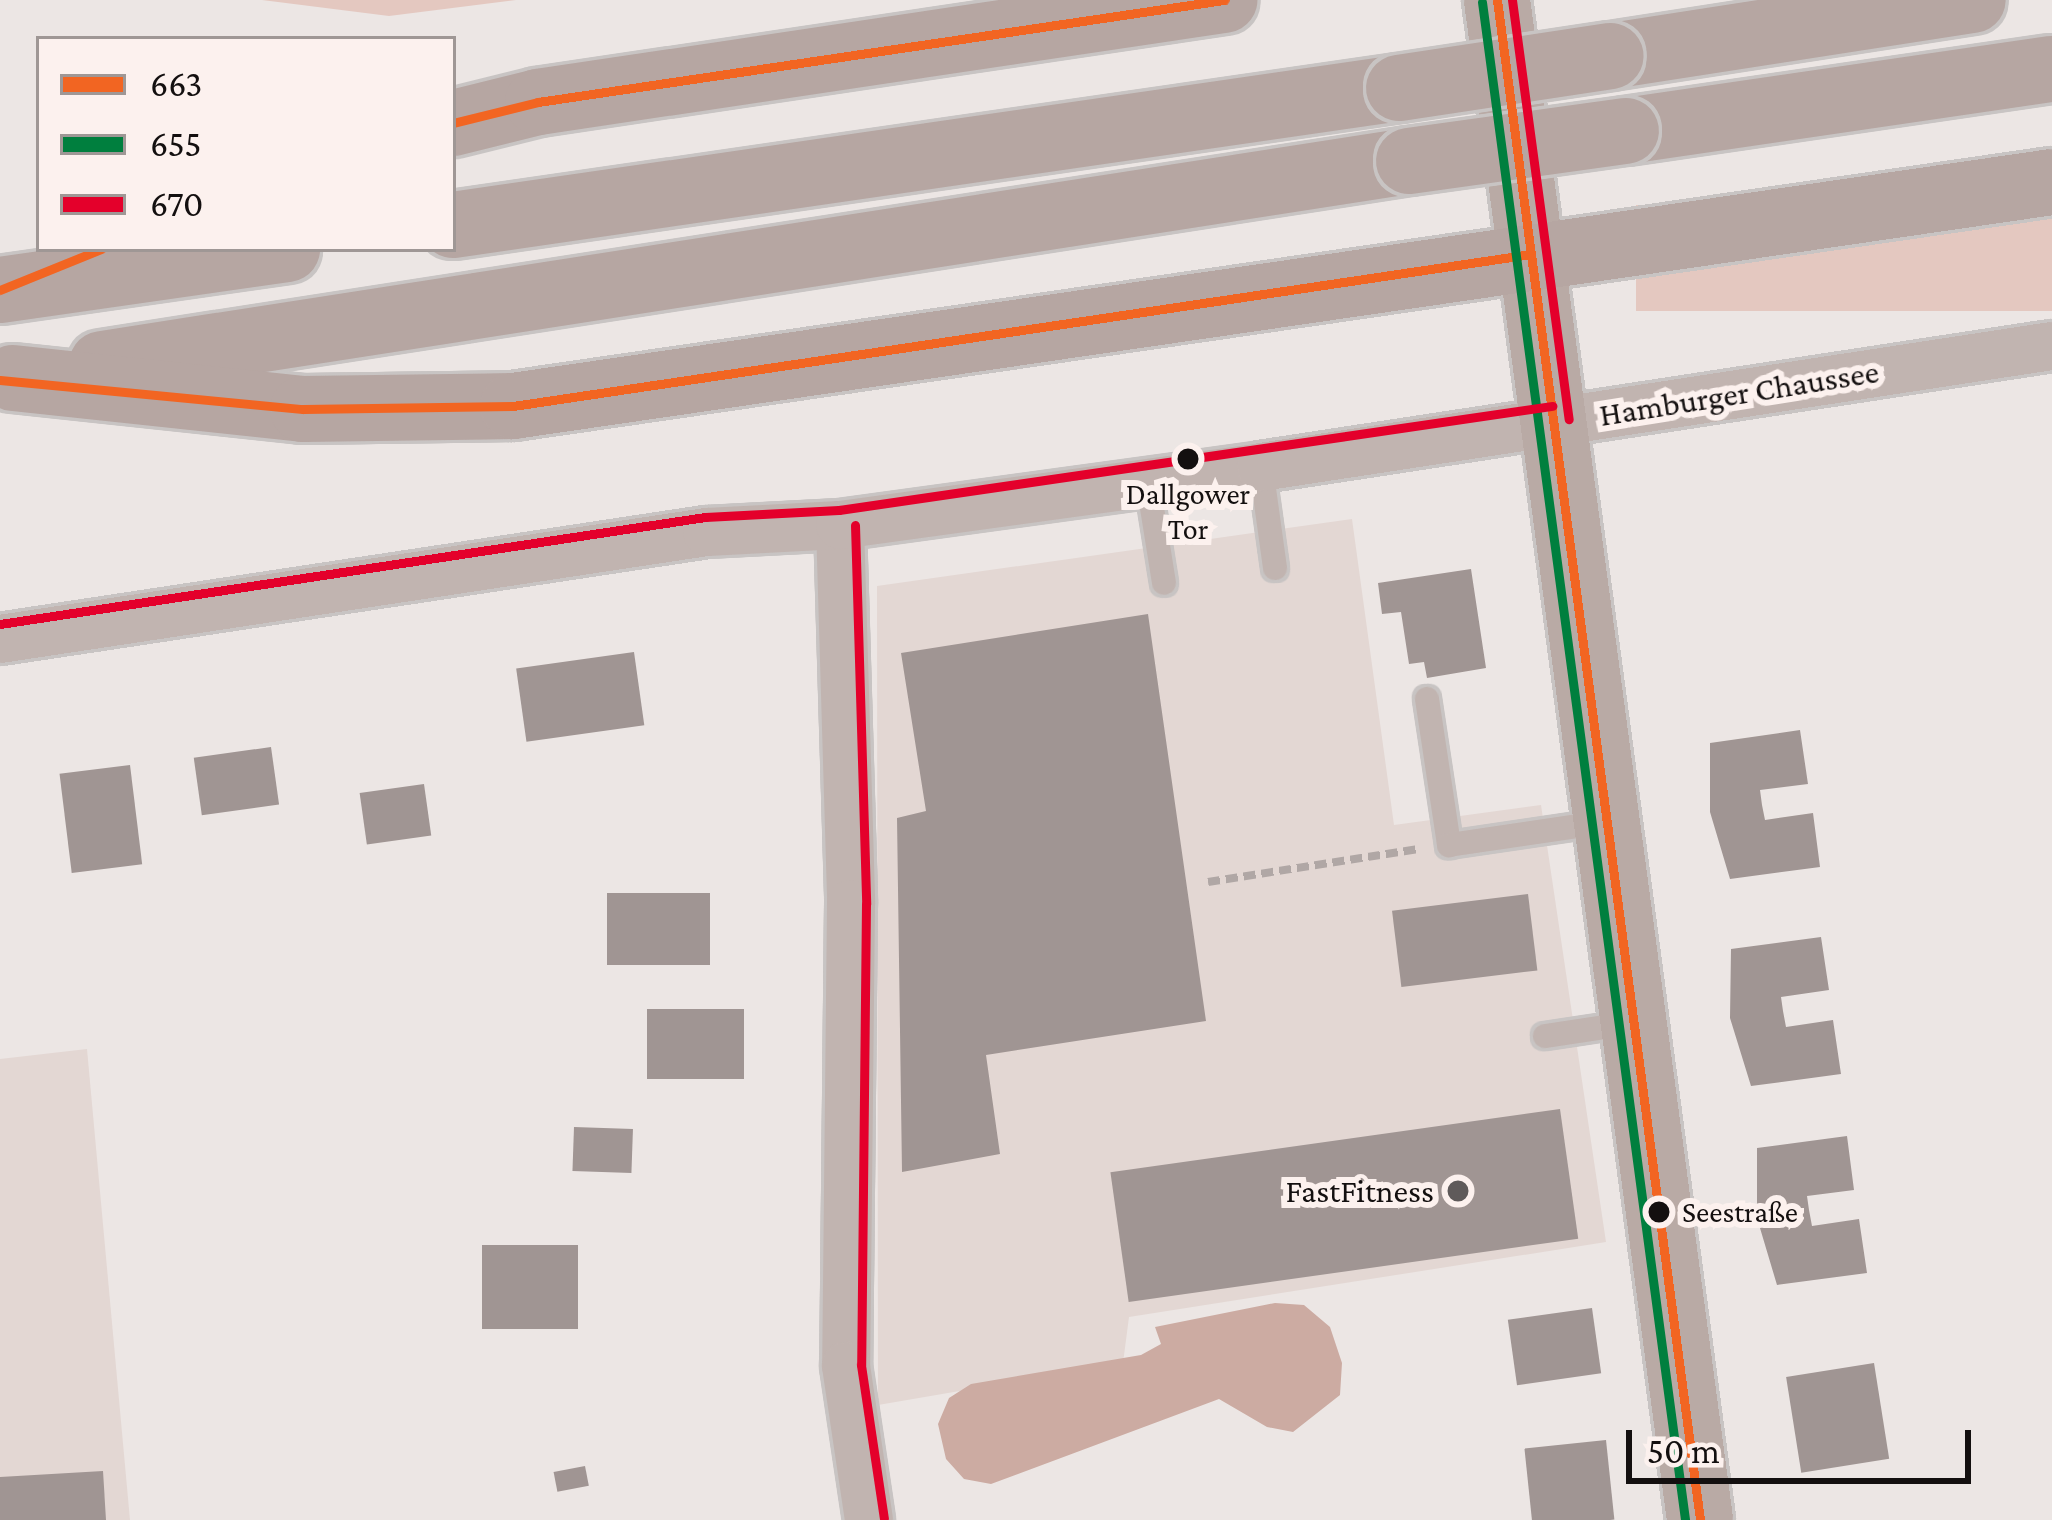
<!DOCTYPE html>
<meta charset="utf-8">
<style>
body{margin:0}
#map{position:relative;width:2052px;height:1520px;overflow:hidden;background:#ece6e4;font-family:"Crimson Pro",serif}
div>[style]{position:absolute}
.built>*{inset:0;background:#e3d7d3}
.green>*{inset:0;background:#e4c8c0;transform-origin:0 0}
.water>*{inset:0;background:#ccaba2}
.building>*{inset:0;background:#a09593;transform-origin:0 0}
.path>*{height:8px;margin-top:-4px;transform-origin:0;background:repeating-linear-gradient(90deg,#b0a7a5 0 12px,transparent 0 18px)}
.roads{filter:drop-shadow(3px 0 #c8c4c3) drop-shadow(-3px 0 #c8c4c3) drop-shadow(0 3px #c8c4c3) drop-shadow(0 -3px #c8c4c3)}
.lane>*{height:24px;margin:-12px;padding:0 12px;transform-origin:12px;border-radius:12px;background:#c1b4b0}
.street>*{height:48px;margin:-24px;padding:0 24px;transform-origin:24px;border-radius:24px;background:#c1b4b0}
.secondary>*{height:66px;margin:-33px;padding:0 33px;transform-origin:33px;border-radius:33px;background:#b9aaa5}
.highway>*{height:66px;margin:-33px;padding:0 33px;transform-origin:33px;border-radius:33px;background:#b6a6a2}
.bridges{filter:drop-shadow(3px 0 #c8c4c3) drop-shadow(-3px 0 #c8c4c3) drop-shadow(0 3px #c8c4c3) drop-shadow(0 -3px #c8c4c3)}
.highway-bridge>*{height:66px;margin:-33px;padding:0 33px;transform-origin:33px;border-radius:33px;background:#b6a6a2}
.bus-1>*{height:9px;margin:-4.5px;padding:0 4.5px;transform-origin:4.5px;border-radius:4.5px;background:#f26522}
.bus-2>*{height:9px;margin:-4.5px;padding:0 4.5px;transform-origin:4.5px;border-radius:4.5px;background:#007f3e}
.bus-3>*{height:9px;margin:-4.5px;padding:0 4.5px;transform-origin:4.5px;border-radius:4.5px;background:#e4002b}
.dots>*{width:33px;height:33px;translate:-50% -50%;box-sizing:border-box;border:6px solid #fcf1ee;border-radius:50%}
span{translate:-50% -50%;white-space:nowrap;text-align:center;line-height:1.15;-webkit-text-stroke:12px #fcf1ee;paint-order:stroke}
.bus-label{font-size:30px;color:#130f0f}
.left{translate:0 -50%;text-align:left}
.street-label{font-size:33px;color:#130f0f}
.poi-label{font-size:33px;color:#130f0f}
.right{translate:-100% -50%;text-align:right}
.legend{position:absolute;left:36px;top:36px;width:420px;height:216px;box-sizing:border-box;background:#fcf1ee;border:3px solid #9f9795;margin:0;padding:15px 21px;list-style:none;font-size:36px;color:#130f0f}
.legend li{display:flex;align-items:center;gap:24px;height:60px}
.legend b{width:60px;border:3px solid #9f9795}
.scale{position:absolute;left:1626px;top:1430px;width:345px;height:54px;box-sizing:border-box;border:6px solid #130f0f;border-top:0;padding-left:15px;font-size:36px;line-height:42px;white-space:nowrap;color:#130f0f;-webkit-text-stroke:9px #fcf1ee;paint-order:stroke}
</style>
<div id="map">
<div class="built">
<i style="clip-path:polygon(1352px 519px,1394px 825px,1541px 805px,1606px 1242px,1129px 1317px,1123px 1363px,878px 1405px,877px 586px)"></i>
<i style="clip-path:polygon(87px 1049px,130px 1520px,0 1520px,0 1059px)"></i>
</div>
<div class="green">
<i style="clip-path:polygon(262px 0,516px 0,389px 16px)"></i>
<i style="left:2052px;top:205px;width:106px;height:416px;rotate:90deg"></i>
</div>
<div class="water">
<i style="clip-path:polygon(1275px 1303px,1304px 1305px,1330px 1327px,1342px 1363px,1340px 1395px,1293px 1432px,1267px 1427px,1219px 1399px,991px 1484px,964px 1479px,946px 1459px,938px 1424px,949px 1398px,971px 1384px,1141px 1355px,1161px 1344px,1155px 1327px)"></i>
</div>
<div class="building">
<i style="clip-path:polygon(1471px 569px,1486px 668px,1427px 678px,1424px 662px,1409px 664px,1401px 612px,1382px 614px,1378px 583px)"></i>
<i style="clip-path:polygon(1148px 614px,1206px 1021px,986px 1055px,1000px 1154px,902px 1172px,897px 818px,926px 811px,901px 653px)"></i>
<i style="left:634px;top:652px;width:74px;height:119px;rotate:82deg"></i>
<i style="clip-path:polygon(1800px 730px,1808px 784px,1760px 790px,1762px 805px,1765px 820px,1813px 813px,1820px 867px,1730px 879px,1710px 812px,1710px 743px)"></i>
<i style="left:271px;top:747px;width:58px;height:78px;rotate:82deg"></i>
<i style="left:130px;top:765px;width:100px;height:71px;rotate:83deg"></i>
<i style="left:424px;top:784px;width:52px;height:65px;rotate:82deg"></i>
<i style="left:607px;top:893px;width:103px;height:72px"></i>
<i style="left:1528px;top:894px;width:77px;height:137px;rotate:83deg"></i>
<i style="clip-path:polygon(1821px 937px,1829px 990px,1781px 997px,1783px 1011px,1786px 1027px,1833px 1020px,1841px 1074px,1751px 1086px,1730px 1018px,1731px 949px)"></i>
<i style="left:647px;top:1009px;width:97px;height:70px"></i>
<i style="left:1560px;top:1109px;width:131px;height:454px;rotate:82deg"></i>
<i style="left:574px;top:1127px;width:59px;height:44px;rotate:2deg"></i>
<i style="clip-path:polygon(1847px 1136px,1854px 1190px,1807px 1196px,1809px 1210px,1812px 1226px,1859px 1219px,1867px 1273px,1777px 1285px,1757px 1218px,1757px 1148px)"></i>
<i style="left:482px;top:1245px;width:96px;height:84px"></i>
<i style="left:1592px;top:1308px;width:66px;height:85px;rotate:82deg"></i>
<i style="left:1874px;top:1363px;width:97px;height:89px;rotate:81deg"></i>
<i style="left:1606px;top:1440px;width:80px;height:82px;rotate:84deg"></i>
<i style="left:585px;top:1466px;width:20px;height:32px;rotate:79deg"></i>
<i style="clip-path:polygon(103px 1471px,106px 1520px,0 1520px,0 1477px)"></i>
</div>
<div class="path">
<i style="left:1208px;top:882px;width:213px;rotate:-8.9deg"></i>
</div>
<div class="roads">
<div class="lane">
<i style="left:1261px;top:467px;width:102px;rotate:82.1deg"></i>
<i style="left:1148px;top:483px;width:101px;rotate:80.9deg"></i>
<i style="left:1427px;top:699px;width:148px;rotate:81.4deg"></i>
<i style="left:1449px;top:845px;width:157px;rotate:-8.4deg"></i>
<i style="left:1545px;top:1036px;width:88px;rotate:-8.5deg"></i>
</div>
<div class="street">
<i style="left:840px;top:525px;width:379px;rotate:88.3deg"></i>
<i style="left:851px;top:904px;width:462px;rotate:90.6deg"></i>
<i style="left:846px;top:1366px;width:156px;rotate:81.5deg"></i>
<i style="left:0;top:639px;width:715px;rotate:-8.61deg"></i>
<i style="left:707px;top:532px;width:133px;rotate:-3deg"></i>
<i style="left:840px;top:525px;width:425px;rotate:-7.8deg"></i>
<i style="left:1261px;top:467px;width:800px;rotate:-8.7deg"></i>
</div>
<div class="secondary">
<i style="left:1497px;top:0;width:1533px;rotate:82.39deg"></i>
</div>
<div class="highway">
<i style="left:1611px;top:56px;width:366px;rotate:-8.8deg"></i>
<i style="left:453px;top:123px;width:88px;rotate:-13.9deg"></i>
<i style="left:538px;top:102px;width:694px;rotate:-8.46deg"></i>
<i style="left:1626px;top:131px;width:430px;rotate:-8.3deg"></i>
<i style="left:453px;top:225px;width:956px;rotate:-8.24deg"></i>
<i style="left:0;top:290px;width:290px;rotate:-8.1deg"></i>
<i style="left:102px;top:364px;width:1323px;rotate:-8.83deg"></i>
<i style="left:13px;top:378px;width:292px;rotate:6.1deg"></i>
<i style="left:303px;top:409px;width:210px;rotate:-0.8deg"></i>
<i style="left:513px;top:406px;width:1555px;rotate:-8.28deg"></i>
</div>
</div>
<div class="bridges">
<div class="highway-bridge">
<i style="left:1399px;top:88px;width:214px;rotate:-8.6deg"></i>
<i style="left:1409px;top:161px;width:219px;rotate:-7.9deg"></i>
</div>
</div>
<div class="bus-1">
<i style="left:1497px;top:0;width:1533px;rotate:82.39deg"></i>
<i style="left:453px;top:123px;width:88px;rotate:-13.9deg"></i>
<i style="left:538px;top:102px;width:694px;rotate:-8.46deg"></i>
<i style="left:0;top:290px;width:109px;rotate:-22.1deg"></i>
<i style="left:0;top:380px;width:304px;rotate:5.5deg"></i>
<i style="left:303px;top:409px;width:210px;rotate:-0.8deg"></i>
<i style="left:513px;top:406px;width:1029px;rotate:-8.49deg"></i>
</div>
<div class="bus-2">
<i style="left:1482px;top:2px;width:1532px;rotate:82.38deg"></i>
</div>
<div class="bus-3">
<i style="left:1512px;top:0;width:423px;rotate:82.3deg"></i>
<i style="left:855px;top:525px;width:379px;rotate:88.3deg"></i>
<i style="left:866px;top:904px;width:461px;rotate:90.6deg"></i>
<i style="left:861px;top:1365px;width:155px;rotate:81.5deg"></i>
<i style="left:0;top:624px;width:713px;rotate:-8.63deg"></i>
<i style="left:705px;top:517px;width:134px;rotate:-3deg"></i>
<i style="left:839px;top:510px;width:721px;rotate:-8.3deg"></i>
</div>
<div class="dots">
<i style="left:1188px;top:459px;background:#130f0f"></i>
<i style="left:1458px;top:1191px;background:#5f5a5a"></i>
<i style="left:1659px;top:1212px;background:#130f0f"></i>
</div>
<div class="bus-label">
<span style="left:1188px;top:511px">Dallgower<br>Tor</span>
<span class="left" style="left:1682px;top:1212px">Seestraße</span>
</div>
<div class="street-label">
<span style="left:1739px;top:393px;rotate:-9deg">Hamburger Chaussee</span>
</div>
<div class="poi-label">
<span class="right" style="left:1434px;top:1191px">FastFitness</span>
</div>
<ul class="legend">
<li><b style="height:15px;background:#f26522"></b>663</li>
<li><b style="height:15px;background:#007f3e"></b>655</li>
<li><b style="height:15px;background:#e4002b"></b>670</li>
</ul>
<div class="scale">50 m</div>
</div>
